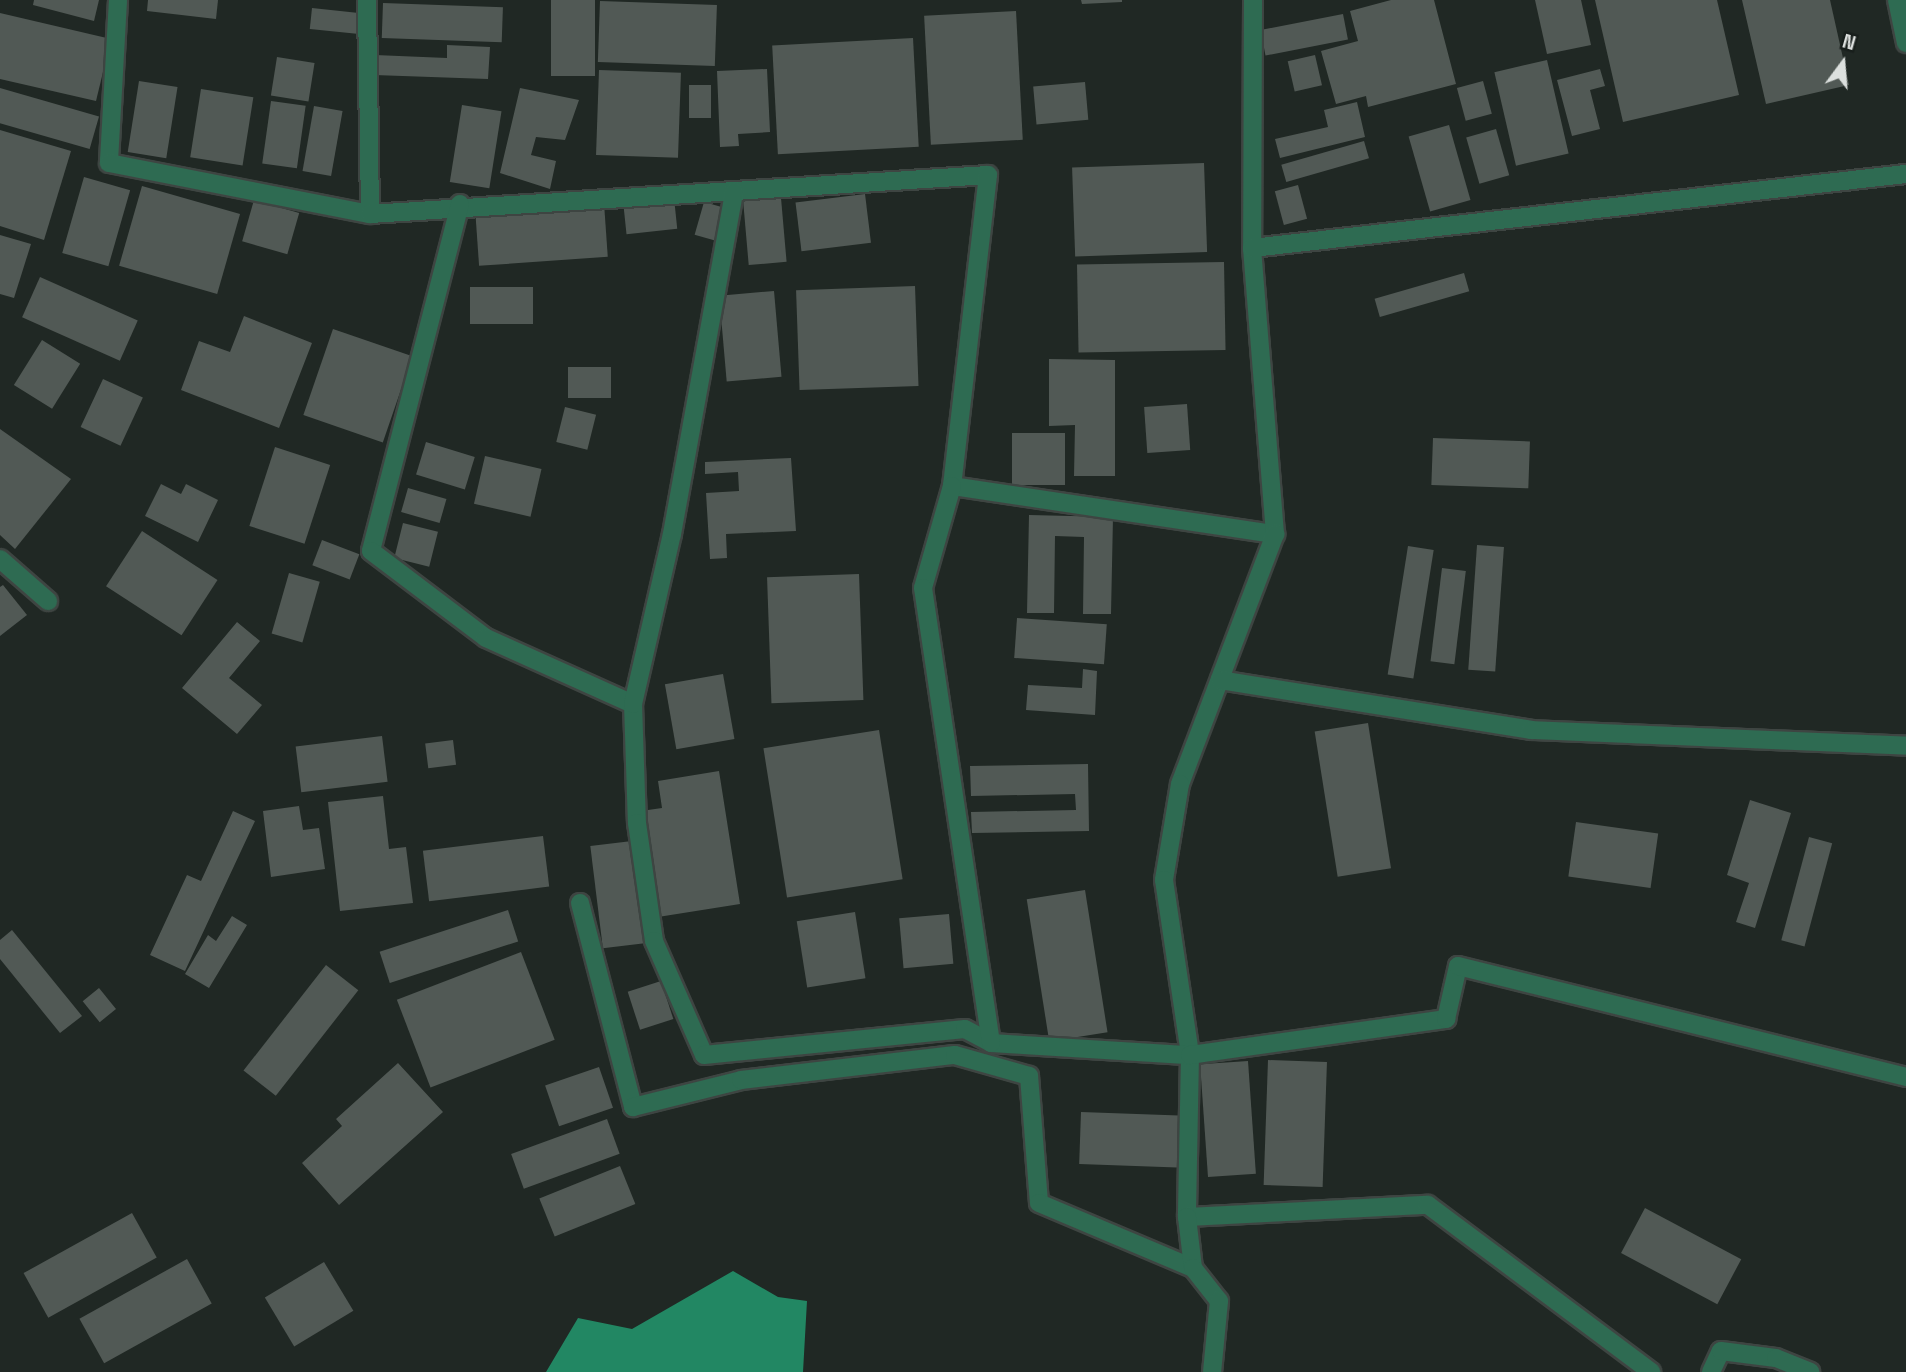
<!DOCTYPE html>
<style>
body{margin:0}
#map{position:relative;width:1906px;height:1372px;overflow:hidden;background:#202824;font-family:"Space Grotesk",sans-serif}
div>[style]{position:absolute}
.water>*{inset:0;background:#228763}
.building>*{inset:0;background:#515955;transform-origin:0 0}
.roads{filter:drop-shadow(2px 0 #3e4542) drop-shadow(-2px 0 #3e4542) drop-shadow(0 2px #3e4542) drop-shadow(0 -2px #3e4542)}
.street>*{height:18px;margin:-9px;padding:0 9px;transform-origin:9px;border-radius:9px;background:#2e6b52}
span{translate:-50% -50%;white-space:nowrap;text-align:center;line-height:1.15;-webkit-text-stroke:5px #171e1b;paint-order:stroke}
.north{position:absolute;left:1808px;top:28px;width:70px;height:70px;-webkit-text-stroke:5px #171e1b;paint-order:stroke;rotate:16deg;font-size:19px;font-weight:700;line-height:28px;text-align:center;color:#dce0de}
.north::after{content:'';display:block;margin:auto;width:24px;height:32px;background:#dce0de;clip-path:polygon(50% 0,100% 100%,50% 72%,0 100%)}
</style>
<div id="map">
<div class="water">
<i style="clip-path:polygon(733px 1271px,778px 1297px,807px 1301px,803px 1372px,546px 1372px,578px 1318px,632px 1329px)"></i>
</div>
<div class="building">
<i style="clip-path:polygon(34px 0,99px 0,94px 21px,33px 5px)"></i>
<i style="clip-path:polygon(148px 0,218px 0,216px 19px,147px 11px)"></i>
<i style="left:551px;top:0;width:44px;height:76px"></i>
<i style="clip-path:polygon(1081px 0,1122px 0,1122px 2px,1082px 4px)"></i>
<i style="clip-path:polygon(1391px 0,1434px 0,1456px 84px,1368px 107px,1366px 96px,1336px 104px,1321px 51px,1358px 41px,1350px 11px)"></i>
<i style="clip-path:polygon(1535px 0,1581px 0,1591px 45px,1547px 54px)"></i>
<i style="clip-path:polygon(1595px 0,1717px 0,1739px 95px,1623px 122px)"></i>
<i style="clip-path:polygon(1742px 0,1830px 0,1849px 85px,1766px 104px)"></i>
<i style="left:600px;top:1px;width:117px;height:61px;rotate:2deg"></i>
<i style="left:383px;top:3px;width:120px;height:35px;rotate:2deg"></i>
<i style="left:312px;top:8px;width:47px;height:21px;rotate:6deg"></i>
<i style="left:1016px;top:11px;width:129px;height:92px;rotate:87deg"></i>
<i style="clip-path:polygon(0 13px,111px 39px,96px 101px,0 79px)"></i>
<i style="left:1343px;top:14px;width:26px;height:84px;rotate:79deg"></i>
<i style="left:913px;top:38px;width:109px;height:141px;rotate:87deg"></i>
<i style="clip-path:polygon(447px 45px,490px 47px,488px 79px,374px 75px,375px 55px,447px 58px)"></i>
<i style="left:1315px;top:55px;width:31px;height:28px;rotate:77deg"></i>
<i style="left:277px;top:57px;width:38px;height:39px;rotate:9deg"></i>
<i style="left:1547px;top:60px;width:96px;height:54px;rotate:77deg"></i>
<i style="clip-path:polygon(767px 69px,770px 132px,738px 134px,739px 146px,720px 147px,717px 71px)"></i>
<i style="clip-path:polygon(1600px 69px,1605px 86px,1590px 90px,1600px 129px,1572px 136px,1557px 80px)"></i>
<i style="left:599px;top:70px;width:82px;height:85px;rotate:2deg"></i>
<i style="left:139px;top:81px;width:39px;height:72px;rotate:9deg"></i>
<i style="left:1483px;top:81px;width:34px;height:27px;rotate:75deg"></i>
<i style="left:1085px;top:82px;width:38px;height:52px;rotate:85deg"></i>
<i style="left:689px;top:85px;width:22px;height:33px"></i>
<i style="left:0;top:88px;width:103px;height:34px;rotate:16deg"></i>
<i style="clip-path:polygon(520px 88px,579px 100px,565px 140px,536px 137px,531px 155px,556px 161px,550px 189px,500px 173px)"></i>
<i style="left:201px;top:89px;width:53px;height:69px;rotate:9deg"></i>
<i style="left:271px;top:101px;width:35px;height:63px;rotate:8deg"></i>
<i style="clip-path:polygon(1357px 102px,1365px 137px,1280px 158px,1275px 139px,1328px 127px,1324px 110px)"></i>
<i style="left:462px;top:105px;width:40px;height:78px;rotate:9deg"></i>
<i style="left:314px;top:106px;width:29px;height:66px;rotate:10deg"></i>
<i style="left:1449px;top:125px;width:78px;height:42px;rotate:74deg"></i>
<i style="left:1496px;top:129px;width:48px;height:31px;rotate:74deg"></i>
<i style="clip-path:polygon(0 130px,71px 151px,44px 240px,0 226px)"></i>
<i style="left:1364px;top:141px;width:18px;height:86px;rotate:74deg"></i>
<i style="left:1204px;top:163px;width:89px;height:132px;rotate:88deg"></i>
<i style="left:84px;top:177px;width:48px;height:79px;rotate:16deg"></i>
<i style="left:1298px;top:185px;width:35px;height:24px;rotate:75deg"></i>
<i style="left:142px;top:186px;width:102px;height:83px;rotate:16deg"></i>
<i style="left:865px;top:194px;width:49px;height:70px;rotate:83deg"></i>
<i style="left:674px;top:198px;width:31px;height:51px;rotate:84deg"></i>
<i style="left:781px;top:198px;width:64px;height:38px;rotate:85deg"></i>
<i style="left:254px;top:200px;width:47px;height:43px;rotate:16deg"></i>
<i style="left:704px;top:202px;width:22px;height:34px;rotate:16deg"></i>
<i style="left:604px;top:203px;width:54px;height:129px;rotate:86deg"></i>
<i style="clip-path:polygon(0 235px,31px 244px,14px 298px,0 294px)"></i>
<i style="left:1224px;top:262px;width:88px;height:147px;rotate:89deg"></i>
<i style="left:1464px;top:273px;width:19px;height:93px;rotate:74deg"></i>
<i style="left:40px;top:277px;width:107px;height:44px;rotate:24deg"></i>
<i style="left:915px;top:286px;width:100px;height:119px;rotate:88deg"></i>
<i style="left:470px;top:287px;width:63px;height:37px"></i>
<i style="left:774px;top:291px;width:86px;height:55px;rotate:85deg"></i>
<i style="clip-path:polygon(244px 316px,312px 343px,279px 428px,181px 390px,199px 341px,230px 352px)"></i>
<i style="left:333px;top:329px;width:84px;height:91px;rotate:19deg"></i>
<i style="left:42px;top:340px;width:45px;height:53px;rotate:32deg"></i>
<i style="clip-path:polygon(1049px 359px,1115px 360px,1115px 476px,1074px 476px,1075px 425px,1049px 426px)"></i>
<i style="left:568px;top:367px;width:43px;height:31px"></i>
<i style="left:103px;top:379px;width:44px;height:53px;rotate:25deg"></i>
<i style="left:1187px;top:404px;width:46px;height:43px;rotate:86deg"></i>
<i style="left:565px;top:407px;width:32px;height:36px;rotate:14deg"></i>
<i style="clip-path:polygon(0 429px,71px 479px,15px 549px,0 535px)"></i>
<i style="left:1012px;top:433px;width:53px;height:52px"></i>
<i style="left:1433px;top:438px;width:97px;height:47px;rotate:2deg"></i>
<i style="left:426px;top:442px;width:51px;height:34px;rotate:17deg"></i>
<i style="left:275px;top:447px;width:58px;height:83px;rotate:18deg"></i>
<i style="left:485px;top:456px;width:58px;height:49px;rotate:13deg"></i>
<i style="clip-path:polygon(791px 458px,796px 531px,726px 534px,727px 558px,710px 559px,706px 493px,739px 491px,738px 472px,705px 474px,705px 462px)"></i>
<i style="clip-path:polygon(161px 484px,181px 494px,186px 484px,218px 500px,198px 542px,145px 516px)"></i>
<i style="left:408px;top:488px;width:40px;height:25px;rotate:16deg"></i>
<i style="clip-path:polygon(1029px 515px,1113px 517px,1111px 614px,1083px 614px,1084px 537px,1055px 536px,1054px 613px,1027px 613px)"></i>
<i style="left:403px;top:523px;width:36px;height:36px;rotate:14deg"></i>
<i style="left:142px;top:531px;width:90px;height:66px;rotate:33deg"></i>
<i style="left:322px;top:540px;width:40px;height:27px;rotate:21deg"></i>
<i style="left:1477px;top:545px;width:27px;height:125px;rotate:4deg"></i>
<i style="left:1408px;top:546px;width:26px;height:130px;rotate:9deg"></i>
<i style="left:1442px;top:568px;width:24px;height:94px;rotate:7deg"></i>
<i style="left:289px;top:573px;width:32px;height:63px;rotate:16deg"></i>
<i style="left:859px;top:574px;width:126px;height:92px;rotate:88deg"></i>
<i style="clip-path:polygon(3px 585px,27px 615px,0 636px,0 587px)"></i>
<i style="left:1017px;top:618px;width:90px;height:40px;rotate:4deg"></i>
<i style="clip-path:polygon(237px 622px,260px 641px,229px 678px,262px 705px,237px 734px,182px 688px)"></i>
<i style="clip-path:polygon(1083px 669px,1097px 671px,1095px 715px,1026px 710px,1028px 685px,1082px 688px)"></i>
<i style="left:723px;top:674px;width:66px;height:59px;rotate:80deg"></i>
<i style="left:1368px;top:723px;width:147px;height:54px;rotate:81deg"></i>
<i style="left:879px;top:730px;width:151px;height:117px;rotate:81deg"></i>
<i style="left:382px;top:736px;width:46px;height:87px;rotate:83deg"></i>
<i style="left:453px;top:740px;width:25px;height:28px;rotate:83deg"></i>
<i style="clip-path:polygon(1088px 764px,1089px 831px,972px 833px,971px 812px,1076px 810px,1075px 794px,971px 796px,970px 766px)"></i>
<i style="clip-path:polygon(719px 771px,740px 904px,658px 917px,641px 811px,662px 808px,658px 781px)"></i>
<i style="clip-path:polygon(383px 796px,389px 849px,406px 847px,413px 903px,340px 911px,328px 802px)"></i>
<i style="clip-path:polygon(1750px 800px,1791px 813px,1755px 928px,1736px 922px,1749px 883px,1727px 875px)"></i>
<i style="clip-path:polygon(299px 806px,303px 830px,319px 828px,325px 869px,271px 877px,263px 811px)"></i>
<i style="clip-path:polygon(233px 811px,255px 821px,185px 971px,150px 955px,187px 875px,201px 881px)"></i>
<i style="left:1576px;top:822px;width:83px;height:55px;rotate:8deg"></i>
<i style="left:543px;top:836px;width:51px;height:121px;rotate:83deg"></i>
<i style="left:1809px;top:837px;width:24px;height:107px;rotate:15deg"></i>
<i style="left:632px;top:841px;width:103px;height:42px;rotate:83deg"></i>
<i style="left:1085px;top:890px;width:144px;height:59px;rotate:81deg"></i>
<i style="left:508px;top:910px;width:33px;height:135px;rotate:72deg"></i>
<i style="left:855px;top:912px;width:67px;height:59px;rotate:81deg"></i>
<i style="left:949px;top:914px;width:50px;height:50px;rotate:85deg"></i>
<i style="clip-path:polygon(232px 916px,247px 925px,209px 988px,185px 974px,208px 935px,216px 941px)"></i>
<i style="clip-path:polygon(12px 930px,82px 1016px,60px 1033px,0 959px,0 940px)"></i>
<i style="left:521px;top:952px;width:94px;height:133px;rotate:69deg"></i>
<i style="left:326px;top:965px;width:41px;height:134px;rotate:38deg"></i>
<i style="left:661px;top:981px;width:40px;height:35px;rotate:72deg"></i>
<i style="left:99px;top:988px;width:27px;height:21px;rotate:51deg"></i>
<i style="left:1268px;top:1060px;width:59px;height:125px;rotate:2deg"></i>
<i style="left:1248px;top:1061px;width:113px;height:48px;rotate:86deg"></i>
<i style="clip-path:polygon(398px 1063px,443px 1112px,339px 1205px,302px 1163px,342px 1126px,336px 1119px)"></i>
<i style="left:599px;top:1067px;width:43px;height:57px;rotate:71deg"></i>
<i style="left:1081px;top:1112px;width:98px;height:52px;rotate:2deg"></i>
<i style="left:607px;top:1119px;width:37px;height:102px;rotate:70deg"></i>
<i style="left:620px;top:1166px;width:41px;height:87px;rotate:68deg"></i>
<i style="left:1645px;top:1208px;width:109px;height:51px;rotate:28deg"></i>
<i style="left:132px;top:1213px;width:51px;height:124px;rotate:61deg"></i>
<i style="left:187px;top:1259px;width:51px;height:123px;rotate:61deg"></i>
<i style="left:324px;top:1262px;width:57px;height:69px;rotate:59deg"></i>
</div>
<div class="roads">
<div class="street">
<i style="left:118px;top:0;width:163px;rotate:93.2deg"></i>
<i style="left:109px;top:163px;width:266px;rotate:11.1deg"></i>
<i style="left:367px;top:0;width:214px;rotate:89.2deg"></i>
<i style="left:370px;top:214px;width:619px;rotate:-3.61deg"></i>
<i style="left:988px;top:175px;width:313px;rotate:96.6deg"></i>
<i style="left:952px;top:486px;width:327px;rotate:8.5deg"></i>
<i style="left:1253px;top:0;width:248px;rotate:90.2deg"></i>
<i style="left:1252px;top:248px;width:287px;rotate:85.4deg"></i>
<i style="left:1275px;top:534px;width:267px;rotate:110.8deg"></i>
<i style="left:1180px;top:784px;width:97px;rotate:99.5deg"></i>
<i style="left:1164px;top:880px;width:177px;rotate:81.5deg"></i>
<i style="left:1190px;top:1055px;width:162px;rotate:91.1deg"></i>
<i style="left:1187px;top:1217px;width:241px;rotate:-2.9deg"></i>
<i style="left:1428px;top:1205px;width:279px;rotate:36.8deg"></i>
<i style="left:1897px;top:0;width:44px;rotate:78.2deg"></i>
<i style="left:460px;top:204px;width:358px;rotate:104.4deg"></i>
<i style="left:371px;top:551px;width:144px;rotate:37.1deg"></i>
<i style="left:486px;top:638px;width:161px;rotate:24.2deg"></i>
<i style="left:633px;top:704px;width:119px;rotate:88.1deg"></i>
<i style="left:637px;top:823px;width:119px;rotate:81.8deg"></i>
<i style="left:654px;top:941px;width:124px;rotate:66.3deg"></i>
<i style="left:704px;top:1055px;width:262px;rotate:-5.7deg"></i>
<i style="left:965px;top:1029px;width:30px;rotate:28deg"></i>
<i style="left:991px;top:1043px;width:199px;rotate:3.5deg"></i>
<i style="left:1190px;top:1055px;width:259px;rotate:-8deg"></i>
<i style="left:1446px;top:1019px;width:54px;rotate:-77.2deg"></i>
<i style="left:1458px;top:966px;width:462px;rotate:13.9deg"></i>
<i style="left:1252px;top:248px;width:658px;rotate:-6.46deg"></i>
<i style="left:952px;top:486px;width:106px;rotate:105.9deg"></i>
<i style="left:923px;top:588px;width:460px;rotate:81.5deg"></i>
<i style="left:0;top:559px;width:64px;rotate:41.2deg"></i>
<i style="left:1220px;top:680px;width:315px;rotate:9.1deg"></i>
<i style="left:1531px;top:730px;width:375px;rotate:2.4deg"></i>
<i style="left:633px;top:704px;width:174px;rotate:-77.1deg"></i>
<i style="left:672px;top:534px;width:348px;rotate:-79.7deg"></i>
<i style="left:580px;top:903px;width:211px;rotate:75.4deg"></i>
<i style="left:633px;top:1107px;width:111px;rotate:-14deg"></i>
<i style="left:741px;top:1080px;width:215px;rotate:-6.7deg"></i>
<i style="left:955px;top:1055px;width:77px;rotate:15.8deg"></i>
<i style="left:1029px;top:1076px;width:127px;rotate:85.5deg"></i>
<i style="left:1039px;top:1203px;width:167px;rotate:22.9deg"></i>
<i style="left:1187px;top:1217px;width:51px;rotate:83.3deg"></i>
<i style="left:1193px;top:1268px;width:42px;rotate:51.8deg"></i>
<i style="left:1219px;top:1301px;width:71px;rotate:95.6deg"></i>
<i style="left:1711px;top:1372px;width:23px;rotate:-65deg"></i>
<i style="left:1721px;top:1351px;width:55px;rotate:7.3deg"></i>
<i style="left:1776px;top:1358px;width:37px;rotate:22deg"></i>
</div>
</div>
<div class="north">N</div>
</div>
